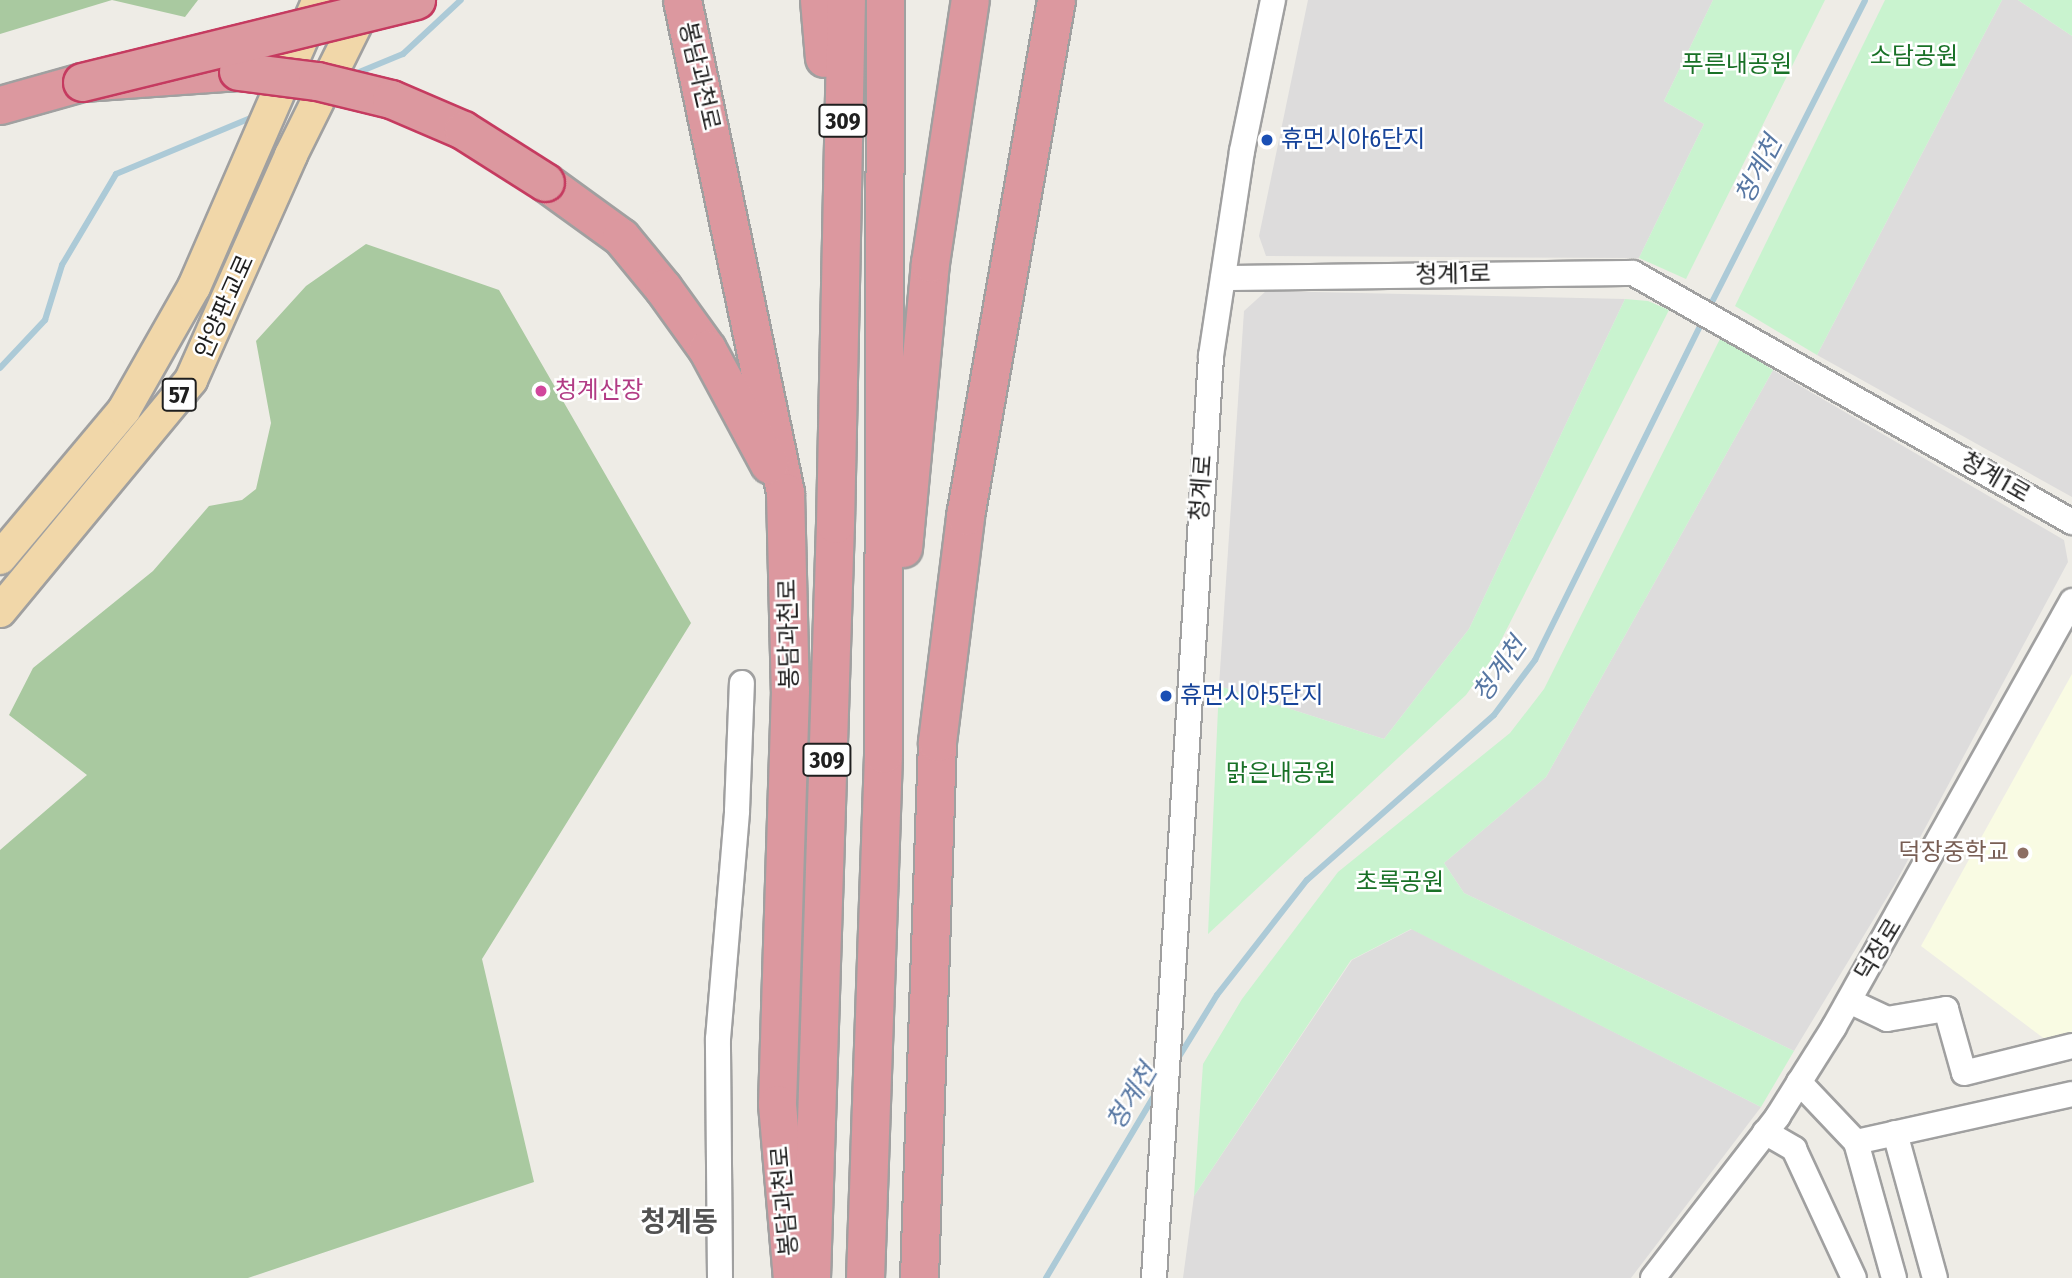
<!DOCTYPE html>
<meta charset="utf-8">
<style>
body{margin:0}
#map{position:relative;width:2072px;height:1278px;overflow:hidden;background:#eeece6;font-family:"Fira Sans Condensed","Noto Sans KR",sans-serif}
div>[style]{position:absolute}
.residential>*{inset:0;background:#dddcdc}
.education>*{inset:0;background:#f9fbe3}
.forest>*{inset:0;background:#a9c9a0}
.park>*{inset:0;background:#c9f3cf}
.stream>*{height:6px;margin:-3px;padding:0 3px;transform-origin:3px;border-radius:3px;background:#accad7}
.roads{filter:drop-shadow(2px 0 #a0a0a0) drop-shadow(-2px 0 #a0a0a0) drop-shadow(0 2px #a0a0a0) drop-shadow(0 -2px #a0a0a0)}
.minor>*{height:24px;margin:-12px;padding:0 12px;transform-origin:12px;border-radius:12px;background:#fff}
.major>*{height:32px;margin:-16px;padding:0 16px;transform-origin:16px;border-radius:16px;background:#f1d7a9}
.highway>*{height:37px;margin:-18.5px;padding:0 18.5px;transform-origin:18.5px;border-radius:18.5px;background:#dc989f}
.bridges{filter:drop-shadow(2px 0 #c53b60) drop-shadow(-2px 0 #c53b60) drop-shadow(0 2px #c53b60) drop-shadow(0 -2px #c53b60)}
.highway-bridge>*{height:37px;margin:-18.5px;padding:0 18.5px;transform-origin:18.5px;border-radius:18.5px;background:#dc989f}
.dots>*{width:19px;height:19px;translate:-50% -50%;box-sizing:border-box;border:4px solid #fff;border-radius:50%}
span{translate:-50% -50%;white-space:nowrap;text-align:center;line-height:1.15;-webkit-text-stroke:5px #fff;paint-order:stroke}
.shield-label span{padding:2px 5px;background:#fff;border:2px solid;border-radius:5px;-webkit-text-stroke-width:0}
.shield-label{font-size:23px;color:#1f1f1f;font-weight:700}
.park-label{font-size:24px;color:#197127}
.street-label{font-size:24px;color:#1f1f1f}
.transit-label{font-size:24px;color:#164399}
.left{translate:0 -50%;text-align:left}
.hotel-label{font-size:24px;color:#b23c85}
.education-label{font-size:24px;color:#785e54}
.right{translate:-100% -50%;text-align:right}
.water-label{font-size:26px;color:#5777a3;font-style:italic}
.quarter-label{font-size:28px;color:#525252;font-weight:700}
</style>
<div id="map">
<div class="residential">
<i style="clip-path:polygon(1308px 0,1713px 0,1664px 101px,1704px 124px,1639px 258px,1266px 256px,1259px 236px)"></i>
<i style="clip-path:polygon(2002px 0,2018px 0,2072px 36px,2072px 497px,1817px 355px)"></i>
<i style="clip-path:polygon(1266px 291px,1625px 299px,1469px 629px,1384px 739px,1219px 686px,1244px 311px)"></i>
<i style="clip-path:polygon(1773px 370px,2064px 540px,2068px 562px,1895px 884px,1794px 1051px,1464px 893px,1444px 863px,1546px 777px)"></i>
<i style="clip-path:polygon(1412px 929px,1761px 1107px,1631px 1278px,1183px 1278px,1194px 1196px,1352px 960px)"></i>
</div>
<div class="education">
<i style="clip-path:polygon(2072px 674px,2072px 1038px,2050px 1043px,1921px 946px)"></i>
</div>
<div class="forest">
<i style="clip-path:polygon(0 0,112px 0,0 34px)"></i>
<i style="clip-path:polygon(112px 0,198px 0,185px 17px)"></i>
<i style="clip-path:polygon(366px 244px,499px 290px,691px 623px,482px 959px,534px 1182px,248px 1278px,0 1278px,0 850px,87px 775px,9px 715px,33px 668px,153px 571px,209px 506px,242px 500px,256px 489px,271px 423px,256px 341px,306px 286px)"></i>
</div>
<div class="park">
<i style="clip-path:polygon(1713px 0,1825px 0,1686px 279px,1639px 258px,1704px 124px,1664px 101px)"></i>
<i style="clip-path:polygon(1885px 0,2002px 0,1817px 355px,1735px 306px)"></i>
<i style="clip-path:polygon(2018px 0,2072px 0,2072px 36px)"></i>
<i style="clip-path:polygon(1625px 299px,1648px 301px,1669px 310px,1491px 660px,1466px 695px,1208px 934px,1219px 686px,1384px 739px,1469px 629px)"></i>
<i style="clip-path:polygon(1721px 337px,1773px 370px,1546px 777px,1444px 863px,1464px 893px,1794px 1051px,1761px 1107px,1411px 929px,1351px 960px,1194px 1196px,1203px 1064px,1242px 999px,1338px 872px,1510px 733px,1544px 689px)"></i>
</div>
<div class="stream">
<i style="left:352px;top:75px;width:55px;rotate:-22.4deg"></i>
<i style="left:403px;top:54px;width:79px;rotate:-43deg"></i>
<i style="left:1708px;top:310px;width:347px;rotate:-63.1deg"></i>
<i style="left:0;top:368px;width:66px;rotate:-46.8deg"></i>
<i style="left:45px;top:320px;width:58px;rotate:-72.8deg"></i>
<i style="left:62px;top:265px;width:106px;rotate:-59.3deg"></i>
<i style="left:116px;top:174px;width:154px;rotate:-22.6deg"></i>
<i style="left:1177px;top:1060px;width:76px;rotate:-58.4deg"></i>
<i style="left:1217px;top:995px;width:146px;rotate:-52deg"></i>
<i style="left:1307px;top:880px;width:249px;rotate:-41.4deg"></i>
<i style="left:1494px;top:715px;width:69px;rotate:-53.3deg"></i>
<i style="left:1535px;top:660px;width:379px;rotate:-63.7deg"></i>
<i style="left:1046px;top:1278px;width:215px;rotate:-59.3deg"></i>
</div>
<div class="roads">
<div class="minor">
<i style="left:1223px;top:278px;width:410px;rotate:-0.7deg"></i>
<i style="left:1633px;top:273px;width:505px;rotate:29.56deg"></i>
<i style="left:1849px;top:1001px;width:42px;rotate:25.3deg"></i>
<i style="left:1887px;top:1019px;width:60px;rotate:-9.6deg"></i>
<i style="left:1946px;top:1009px;width:66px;rotate:74.3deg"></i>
<i style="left:1964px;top:1073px;width:111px;rotate:-14deg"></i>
<i style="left:1799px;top:1082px;width:83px;rotate:46.5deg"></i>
<i style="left:1856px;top:1142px;width:141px;rotate:74.4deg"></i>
<i style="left:1765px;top:1132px;width:34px;rotate:30deg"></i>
<i style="left:1794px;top:1149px;width:142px;rotate:65.1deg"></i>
<i style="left:1895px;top:1133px;width:150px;rotate:74.6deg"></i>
<i style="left:1856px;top:1142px;width:221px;rotate:-12.5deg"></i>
<i style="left:720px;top:1278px;width:239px;rotate:-90.5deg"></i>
<i style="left:718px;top:1039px;width:229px;rotate:-85.2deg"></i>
<i style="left:737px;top:811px;width:128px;rotate:-87.8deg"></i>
<i style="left:1154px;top:1278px;width:924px;rotate:-86.46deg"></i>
<i style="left:1211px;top:356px;width:207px;rotate:-81.4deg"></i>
<i style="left:1242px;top:151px;width:154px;rotate:-78.4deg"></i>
<i style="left:1653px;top:1278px;width:205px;rotate:-52.3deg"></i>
<i style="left:1778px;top:1116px;width:105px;rotate:-57.8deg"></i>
<i style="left:1834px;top:1027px;width:488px;rotate:-60.8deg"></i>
</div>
<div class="major">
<i style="left:0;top:558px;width:193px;rotate:-50deg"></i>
<i style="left:124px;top:410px;width:142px;rotate:-60.4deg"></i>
<i style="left:194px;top:287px;width:313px;rotate:-66.5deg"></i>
<i style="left:0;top:611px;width:300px;rotate:-50.4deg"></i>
<i style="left:191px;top:380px;width:246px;rotate:-66deg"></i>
<i style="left:291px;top:155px;width:173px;rotate:-63.6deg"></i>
</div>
<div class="highway">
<i style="left:682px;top:0;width:503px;rotate:78.18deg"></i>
<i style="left:785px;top:492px;width:198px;rotate:88.6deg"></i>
<i style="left:790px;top:690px;width:414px;rotate:91.8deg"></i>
<i style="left:777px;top:1104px;width:175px;rotate:85.1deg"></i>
<i style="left:819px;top:0;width:58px;rotate:85.1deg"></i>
<i style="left:0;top:105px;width:85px;rotate:-15.7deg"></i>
<i style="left:82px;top:82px;width:156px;rotate:-4deg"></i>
<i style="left:545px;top:182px;width:94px;rotate:35.9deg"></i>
<i style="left:621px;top:237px;width:66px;rotate:50.5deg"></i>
<i style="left:663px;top:288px;width:75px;rotate:54.2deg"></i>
<i style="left:707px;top:349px;width:131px;rotate:61.7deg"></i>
<i style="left:903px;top:548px;width:286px;rotate:-84.6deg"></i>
<i style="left:930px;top:263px;width:266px;rotate:-81.4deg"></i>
<i style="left:811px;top:1278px;width:754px;rotate:-88.18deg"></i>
<i style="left:835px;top:524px;width:524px;rotate:-88.8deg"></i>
<i style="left:865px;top:1278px;width:524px;rotate:-88.03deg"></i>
<i style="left:883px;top:754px;width:754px;rotate:-89.85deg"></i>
<i style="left:919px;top:1278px;width:536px;rotate:-88.08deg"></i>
<i style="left:937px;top:742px;width:228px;rotate:-82.9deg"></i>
<i style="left:965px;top:516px;width:524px;rotate:-80deg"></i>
</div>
</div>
<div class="bridges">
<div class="highway-bridge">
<i style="left:238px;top:71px;width:80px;rotate:7.2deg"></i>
<i style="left:317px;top:81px;width:76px;rotate:13.7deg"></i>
<i style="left:391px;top:99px;width:78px;rotate:23.3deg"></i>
<i style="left:463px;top:130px;width:97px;rotate:32.4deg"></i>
<i style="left:82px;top:82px;width:344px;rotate:-13.8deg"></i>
</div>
</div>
<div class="dots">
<i style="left:1267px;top:140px;background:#1a4fb4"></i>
<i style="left:541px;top:391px;background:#d1479c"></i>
<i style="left:1166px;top:696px;background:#1a4fb4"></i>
<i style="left:2023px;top:853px;background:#8d6e63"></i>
</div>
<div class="shield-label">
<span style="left:843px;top:121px">309</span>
<span style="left:179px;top:395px">57</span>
<span style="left:827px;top:760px">309</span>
</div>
<div class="park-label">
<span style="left:1914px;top:57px">소담공원</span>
<span style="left:1737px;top:65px">푸른내공원</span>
<span style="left:1281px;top:774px">맑은내공원</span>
<span style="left:1400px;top:883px">초록공원</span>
</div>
<div class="street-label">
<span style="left:699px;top:76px;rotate:77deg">봉담과천로</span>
<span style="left:1453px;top:275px;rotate:-1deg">청계1로</span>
<span style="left:225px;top:307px;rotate:-66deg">안양판교로</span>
<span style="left:1995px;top:478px;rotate:30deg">청계1로</span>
<span style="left:1202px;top:488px;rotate:-86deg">청계로</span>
<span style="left:789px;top:634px;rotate:-91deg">봉담과천로</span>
<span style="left:1879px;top:950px;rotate:-59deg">덕장로</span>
<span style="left:785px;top:1201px;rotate:-95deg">봉담과천로</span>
</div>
<div class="transit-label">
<span class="left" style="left:1281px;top:140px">휴먼시아6단지</span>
<span class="left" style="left:1180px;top:696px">휴먼시아5단지</span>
</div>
<div class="hotel-label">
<span class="left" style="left:555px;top:391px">청계산장</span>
</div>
<div class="education-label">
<span class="right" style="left:2009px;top:853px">덕장중학교</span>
</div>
<div class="water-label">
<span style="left:1759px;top:170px;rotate:-63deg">청계천</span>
<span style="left:1500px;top:670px;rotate:-55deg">청계천</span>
<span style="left:1132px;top:1097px;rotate:-59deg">청계천</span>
</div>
<div class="quarter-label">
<span style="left:679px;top:1222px">청계동</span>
</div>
</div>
